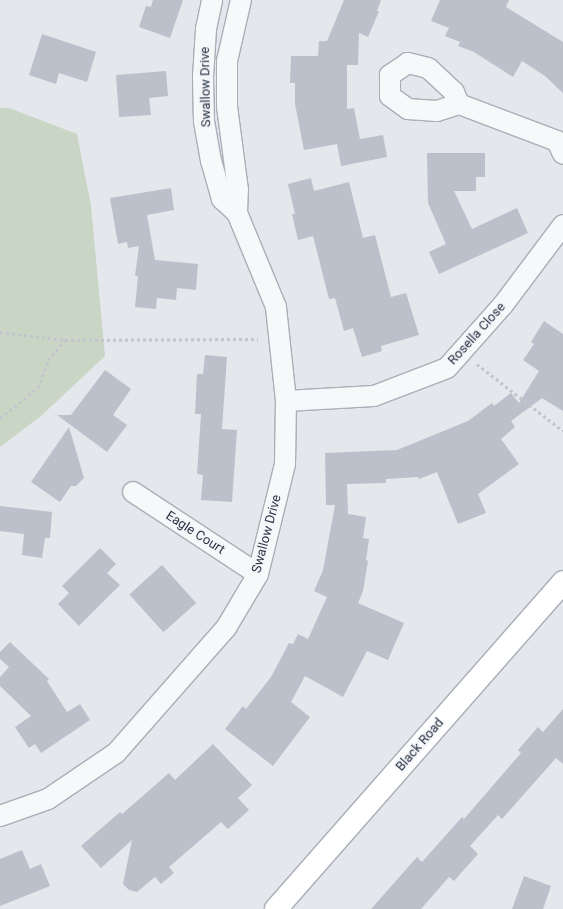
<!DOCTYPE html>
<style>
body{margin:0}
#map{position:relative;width:563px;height:909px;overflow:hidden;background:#e4e7ec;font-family:Roboto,sans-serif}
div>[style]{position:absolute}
.green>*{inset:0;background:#c9d6c5}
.building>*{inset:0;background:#bbc0ca;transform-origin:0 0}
.path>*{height:2.5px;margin-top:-1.25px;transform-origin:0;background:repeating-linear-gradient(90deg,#c2c5cb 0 3px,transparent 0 6px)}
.roads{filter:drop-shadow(1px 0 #a9aeb7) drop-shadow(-1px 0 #a9aeb7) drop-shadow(0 1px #a9aeb7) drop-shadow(0 -1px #a9aeb7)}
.minor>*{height:20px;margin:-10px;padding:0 10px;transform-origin:10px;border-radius:10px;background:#f7f8fa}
.secondary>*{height:22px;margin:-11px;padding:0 11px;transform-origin:11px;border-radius:11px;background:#fff}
span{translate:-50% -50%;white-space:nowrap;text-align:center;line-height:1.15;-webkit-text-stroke:4px #f4f6f9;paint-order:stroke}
.street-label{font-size:13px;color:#2b3445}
</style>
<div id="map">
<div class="green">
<i style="clip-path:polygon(0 108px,9px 108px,77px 134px,91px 206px,105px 356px,41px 416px,0 447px)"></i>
</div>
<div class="building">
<i style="clip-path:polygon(153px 0,183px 0,170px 38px,139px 27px,146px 6px,151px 7px)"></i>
<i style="clip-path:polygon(344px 0,381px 0,377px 11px,379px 11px,368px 37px,359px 33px,358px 65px,347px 65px,347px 109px,354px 108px,360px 139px,383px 135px,387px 157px,341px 166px,337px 144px,304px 150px,295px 104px,295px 83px,290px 83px,291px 56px,318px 56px,319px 41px,327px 41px)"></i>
<i style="clip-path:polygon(440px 0,509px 0,506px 7px,563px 42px,563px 93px,545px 76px,522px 61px,513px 77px,474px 52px,458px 46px,460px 42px,445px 36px,449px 28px,431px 21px)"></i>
<i style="clip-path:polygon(42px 34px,96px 52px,87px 82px,59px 73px,56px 84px,29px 75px)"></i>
<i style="clip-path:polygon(166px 71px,168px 96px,149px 98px,151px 115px,119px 117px,116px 75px)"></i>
<i style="clip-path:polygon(427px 153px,485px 153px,485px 177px,476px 177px,476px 191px,454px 191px,472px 229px,517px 208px,528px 233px,439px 274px,429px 252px,446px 244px,428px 203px)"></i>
<i style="clip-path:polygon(311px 178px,314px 191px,349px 182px,363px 238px,375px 235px,391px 297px,406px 293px,419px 335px,381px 346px,382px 351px,362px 357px,353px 328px,344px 331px,335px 298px,329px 299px,313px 236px,298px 240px,292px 214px,295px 214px,288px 184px)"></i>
<i style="clip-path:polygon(171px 188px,174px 210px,147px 215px,155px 260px,198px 264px,196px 290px,177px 288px,176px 300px,157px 298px,156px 309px,135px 307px,138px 276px,135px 276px,139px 246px,128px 248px,127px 242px,118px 244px,110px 198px)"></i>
<i style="clip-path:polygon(544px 321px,563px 334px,563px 411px,542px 398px,511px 421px,515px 427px,501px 439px,519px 464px,478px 494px,486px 513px,458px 524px,437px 472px,419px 479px,418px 477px,386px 479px,386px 483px,347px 484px,348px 514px,366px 517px,363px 538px,369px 539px,366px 560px,368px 561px,363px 591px,358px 603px,404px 623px,388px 660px,367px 651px,343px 697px,305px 676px,291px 702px,310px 717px,273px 766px,225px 729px,243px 706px,246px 709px,271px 677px,289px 643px,293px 644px,298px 634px,308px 639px,327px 597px,314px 591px,323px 570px,335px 505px,326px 505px,325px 453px,397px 450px,468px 421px,492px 403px,494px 406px,511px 393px,519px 403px,539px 371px,523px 360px,534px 344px,531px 342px)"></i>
<i style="clip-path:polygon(205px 355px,227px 357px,222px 429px,237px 430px,232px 502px,201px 500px,203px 475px,197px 474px,201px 414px,195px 414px,197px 374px,203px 374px)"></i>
<i style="clip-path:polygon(105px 370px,131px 389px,113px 415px,127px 425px,107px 452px,57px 415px,71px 415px)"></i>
<i style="clip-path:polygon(69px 427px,84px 478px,76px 486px,71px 486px,60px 502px,31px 482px)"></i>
<i style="clip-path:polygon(0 506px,52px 512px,50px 538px,45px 538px,42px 558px,22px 555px,24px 534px,0 531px)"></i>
<i style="clip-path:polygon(100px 548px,116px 564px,107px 573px,120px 585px,79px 626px,58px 604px,69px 593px,62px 586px)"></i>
<i style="left:162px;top:565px;width:51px;height:44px;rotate:48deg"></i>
<i style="clip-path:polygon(10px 642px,49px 679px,47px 681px,67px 712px,80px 704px,90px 720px,41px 753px,35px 744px,29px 748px,15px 727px,31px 716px,0 686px,0 677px,9px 667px,0 659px,0 652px)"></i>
<i style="clip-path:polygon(563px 709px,563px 764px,556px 758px,502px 819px,498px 815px,470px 846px,478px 854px,454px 881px,449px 877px,421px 909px,371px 909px,417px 857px,422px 862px,462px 817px,464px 819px,521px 753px,518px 750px,538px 727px,543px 732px)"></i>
<i style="clip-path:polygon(213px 744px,252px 785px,238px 798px,249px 810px,228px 829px,221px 822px,169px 867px,174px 873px,161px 884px,155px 877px,137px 892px,129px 890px,123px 884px,132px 840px,101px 868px,81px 846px,120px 812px,122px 814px,169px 773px,175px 780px)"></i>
<i style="clip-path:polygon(22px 850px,30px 869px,41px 864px,50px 886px,0 906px,0 859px)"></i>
<i style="clip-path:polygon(524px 876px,551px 886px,543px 909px,512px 909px)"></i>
</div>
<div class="path">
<i style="left:0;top:332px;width:65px;rotate:7deg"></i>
<i style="left:65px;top:340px;width:193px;rotate:-0.3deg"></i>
<i style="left:477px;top:364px;width:109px;rotate:37.9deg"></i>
<i style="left:0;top:418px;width:48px;rotate:-38.3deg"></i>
<i style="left:38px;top:388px;width:30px;rotate:-70deg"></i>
<i style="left:48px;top:360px;width:26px;rotate:-50deg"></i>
</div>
<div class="roads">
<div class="minor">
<i style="left:459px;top:104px;width:13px;rotate:-113deg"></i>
<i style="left:454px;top:92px;width:35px;rotate:-137deg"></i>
<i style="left:428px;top:68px;width:21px;rotate:-166deg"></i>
<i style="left:408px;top:63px;width:22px;rotate:146deg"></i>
<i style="left:390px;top:75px;width:21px;rotate:90deg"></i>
<i style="left:390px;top:96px;width:22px;rotate:36deg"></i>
<i style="left:408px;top:109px;width:29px;rotate:4deg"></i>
<i style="left:437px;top:111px;width:23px;rotate:-18deg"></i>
<i style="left:459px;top:104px;width:105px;rotate:20.7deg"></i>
<i style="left:557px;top:141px;width:14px;rotate:65deg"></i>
<i style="left:237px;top:213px;width:23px;rotate:-88deg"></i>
<i style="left:238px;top:190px;width:84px;rotate:-97.5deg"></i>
<i style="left:227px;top:107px;width:46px;rotate:-90deg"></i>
<i style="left:227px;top:61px;width:63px;rotate:-77.1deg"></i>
<i style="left:286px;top:401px;width:88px;rotate:-3.3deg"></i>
<i style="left:374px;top:396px;width:78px;rotate:-21deg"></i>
<i style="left:447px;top:368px;width:84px;rotate:-48.4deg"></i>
<i style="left:503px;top:305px;width:100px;rotate:-53.1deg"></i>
<i style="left:133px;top:492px;width:149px;rotate:33.3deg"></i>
<i style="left:0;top:816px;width:51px;rotate:-19.5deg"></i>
<i style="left:48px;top:799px;width:82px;rotate:-34.1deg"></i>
<i style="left:116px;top:753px;width:167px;rotate:-48.7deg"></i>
<i style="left:226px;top:628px;width:63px;rotate:-59.3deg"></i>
<i style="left:258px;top:574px;width:113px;rotate:-76.2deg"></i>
<i style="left:285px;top:464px;width:63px;rotate:-89.1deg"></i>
<i style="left:286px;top:401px;width:95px;rotate:-96.1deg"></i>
<i style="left:276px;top:307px;width:102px;rotate:-112.5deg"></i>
<i style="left:237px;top:213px;width:21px;rotate:-137deg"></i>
<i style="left:222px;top:199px;width:40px;rotate:-106deg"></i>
<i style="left:211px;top:161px;width:40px;rotate:-100deg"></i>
<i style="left:204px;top:122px;width:45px;rotate:-91.3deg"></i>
<i style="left:203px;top:77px;width:48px;rotate:-86.4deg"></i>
<i style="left:206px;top:29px;width:30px;rotate:-78deg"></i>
</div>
<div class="secondary">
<i style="left:276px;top:909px;width:435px;rotate:-48.7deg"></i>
</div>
</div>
<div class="street-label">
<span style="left:206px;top:87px;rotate:-91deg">Swallow Drive</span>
<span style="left:477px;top:334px;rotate:-48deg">Rosella Close</span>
<span style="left:195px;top:533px;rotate:33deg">Eagle Court</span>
<span style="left:267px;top:534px;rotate:-75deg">Swallow Drive</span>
<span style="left:420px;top:745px;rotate:-49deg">Black Road</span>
</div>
</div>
